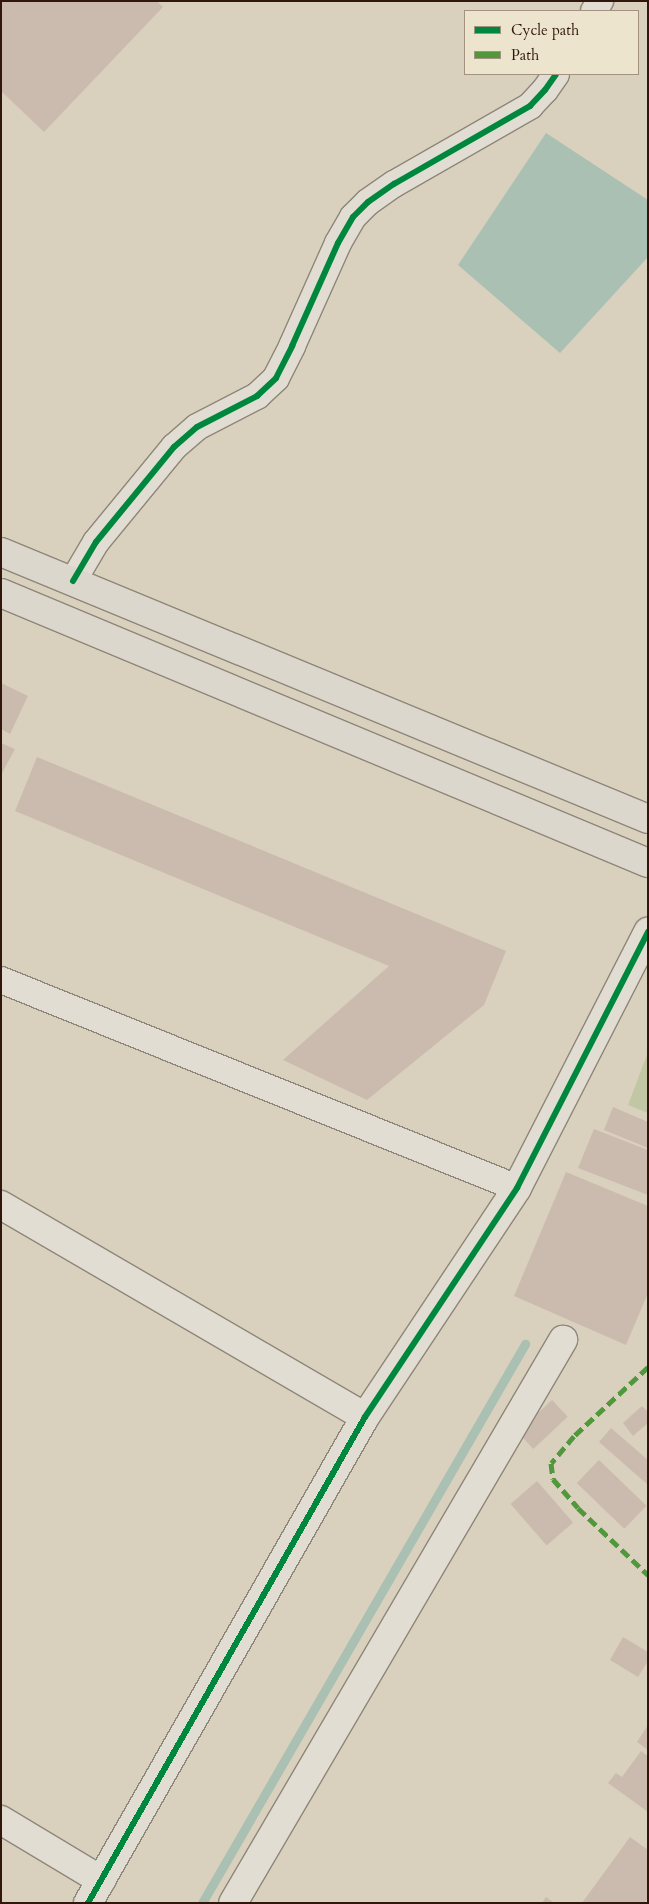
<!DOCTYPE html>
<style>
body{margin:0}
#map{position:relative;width:649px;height:1904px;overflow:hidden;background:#d9d1bd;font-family:Cardo,serif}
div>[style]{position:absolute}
.green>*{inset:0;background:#c1c7a5}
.water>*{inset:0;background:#a9c0b2}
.stream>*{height:9px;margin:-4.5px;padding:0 4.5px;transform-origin:4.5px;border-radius:4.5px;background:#a9c0b2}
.building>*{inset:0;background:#cbbbaf;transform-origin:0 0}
.roads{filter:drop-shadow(1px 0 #8e8679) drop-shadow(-1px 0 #8e8679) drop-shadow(0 1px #8e8679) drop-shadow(0 -1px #8e8679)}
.minor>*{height:26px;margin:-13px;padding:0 13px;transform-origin:13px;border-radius:13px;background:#e2ddd3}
.tertiary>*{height:28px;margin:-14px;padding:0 14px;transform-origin:14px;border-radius:14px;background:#e2ddd3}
.trunk>*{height:28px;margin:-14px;padding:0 14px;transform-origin:14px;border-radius:14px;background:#dcd7cc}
.quiet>*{height:5px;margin-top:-2.5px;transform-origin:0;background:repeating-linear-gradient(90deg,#50983b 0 10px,transparent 0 15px)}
.cycleway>*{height:6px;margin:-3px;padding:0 3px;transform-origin:3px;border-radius:3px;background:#00873e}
span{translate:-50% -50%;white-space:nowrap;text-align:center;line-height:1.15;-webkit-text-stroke:5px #ede4cd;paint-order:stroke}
.frame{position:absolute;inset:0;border:2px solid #31160b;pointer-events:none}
.legend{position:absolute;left:464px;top:10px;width:175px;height:65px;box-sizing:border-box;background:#ede4cd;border:1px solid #a2927f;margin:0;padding:6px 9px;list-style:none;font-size:15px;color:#31160b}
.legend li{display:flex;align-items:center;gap:10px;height:25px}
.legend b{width:25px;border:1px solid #a2927f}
</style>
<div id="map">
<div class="green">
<i style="clip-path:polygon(648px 1052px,648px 1113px,628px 1105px)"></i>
</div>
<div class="water">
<i style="clip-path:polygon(546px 133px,648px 200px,648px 257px,560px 353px,458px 265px)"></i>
</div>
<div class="stream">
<i style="left:202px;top:1903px;width:646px;rotate:-59.98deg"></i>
</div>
<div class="building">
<i style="clip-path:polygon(1px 1px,157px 1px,163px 7px,44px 132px,1px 91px)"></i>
<i style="clip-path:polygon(1px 683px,28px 696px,10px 734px,1px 729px)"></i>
<i style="clip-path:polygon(1px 743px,15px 749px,1px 775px)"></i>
<i style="clip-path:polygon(37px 757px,506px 951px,484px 1005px,367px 1100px,283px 1060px,389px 966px,15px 811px)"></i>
<i style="clip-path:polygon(613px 1107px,648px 1122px,648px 1148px,604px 1130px)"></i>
<i style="clip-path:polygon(594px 1129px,648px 1150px,648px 1195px,578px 1168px)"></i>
<i style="clip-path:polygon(566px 1172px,648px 1206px,648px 1293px,626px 1345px,514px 1296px)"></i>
<i style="left:552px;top:1400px;width:23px;height:47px;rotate:47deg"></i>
<i style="clip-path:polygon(642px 1406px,648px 1412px,648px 1423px,633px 1436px,623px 1423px)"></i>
<i style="clip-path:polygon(611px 1428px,648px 1460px,648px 1485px,599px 1442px)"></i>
<i style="left:599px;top:1460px;width:66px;height:32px;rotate:44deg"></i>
<i style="left:537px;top:1481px;width:55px;height:35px;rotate:49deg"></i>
<i style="clip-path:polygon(623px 1637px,648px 1652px,648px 1661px,638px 1677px,610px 1660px)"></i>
<i style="clip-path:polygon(648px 1725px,648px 1750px,637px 1742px)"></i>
<i style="clip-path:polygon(641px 1751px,648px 1756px,648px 1812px,608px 1783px,616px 1773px,622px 1777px)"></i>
<i style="clip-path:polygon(630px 1837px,648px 1850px,648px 1898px,644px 1903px,582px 1903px)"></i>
<i style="clip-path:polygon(546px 1897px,554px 1903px,542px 1903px)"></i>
</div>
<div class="roads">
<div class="minor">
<i style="left:594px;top:11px;width:12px;rotate:-59deg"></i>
<i style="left:73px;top:581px;width:45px;rotate:-59.5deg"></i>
<i style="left:96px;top:542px;width:123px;rotate:-50.6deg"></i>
<i style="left:174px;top:447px;width:30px;rotate:-41deg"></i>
<i style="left:197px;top:427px;width:68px;rotate:-27.3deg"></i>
<i style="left:257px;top:396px;width:26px;rotate:-43deg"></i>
<i style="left:276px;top:378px;width:36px;rotate:-63deg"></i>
<i style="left:292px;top:346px;width:113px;rotate:-65.9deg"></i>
<i style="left:338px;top:243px;width:30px;rotate:-60deg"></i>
<i style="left:353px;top:217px;width:21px;rotate:-45deg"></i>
<i style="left:368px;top:202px;width:32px;rotate:-35deg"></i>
<i style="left:394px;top:184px;width:157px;rotate:-29.8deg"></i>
<i style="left:530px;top:106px;width:22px;rotate:-47deg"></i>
<i style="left:545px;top:90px;width:19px;rotate:-55deg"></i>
<i style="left:1px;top:980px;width:556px;rotate:21.95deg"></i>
</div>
<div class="tertiary">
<i style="left:1px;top:1205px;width:421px;rotate:30.2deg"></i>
<i style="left:1px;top:1820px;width:117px;rotate:31deg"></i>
<i style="left:88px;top:1903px;width:559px;rotate:-60.32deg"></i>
<i style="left:365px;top:1417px;width:275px;rotate:-56.4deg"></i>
<i style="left:517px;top:1188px;width:288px;rotate:-62.9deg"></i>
<i style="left:233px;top:1903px;width:653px;rotate:-59.62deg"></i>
</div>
<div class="trunk">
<i style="left:1px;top:552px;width:700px;rotate:22.42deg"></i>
<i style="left:1px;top:593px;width:701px;rotate:22.65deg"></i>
</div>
</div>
<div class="quiet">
<i style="left:648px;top:1367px;width:101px;rotate:137deg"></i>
<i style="left:574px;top:1436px;width:35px;rotate:130deg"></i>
<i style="left:551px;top:1463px;width:16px;rotate:83deg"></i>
<i style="left:553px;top:1479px;width:38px;rotate:49deg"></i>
<i style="left:578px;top:1508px;width:97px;rotate:43.7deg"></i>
</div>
<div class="cycleway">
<i style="left:73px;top:581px;width:45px;rotate:-59.5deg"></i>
<i style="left:96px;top:542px;width:123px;rotate:-50.6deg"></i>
<i style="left:174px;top:447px;width:30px;rotate:-41deg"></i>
<i style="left:197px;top:427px;width:68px;rotate:-27.3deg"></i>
<i style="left:257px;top:396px;width:26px;rotate:-43deg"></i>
<i style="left:276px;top:378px;width:36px;rotate:-63deg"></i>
<i style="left:292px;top:346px;width:113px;rotate:-65.9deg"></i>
<i style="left:338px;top:243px;width:30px;rotate:-60deg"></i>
<i style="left:353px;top:217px;width:21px;rotate:-45deg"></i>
<i style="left:368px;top:202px;width:32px;rotate:-35deg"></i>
<i style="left:394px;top:184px;width:157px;rotate:-29.8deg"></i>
<i style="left:530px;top:106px;width:22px;rotate:-47deg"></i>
<i style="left:545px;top:90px;width:19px;rotate:-55deg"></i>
<i style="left:88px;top:1903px;width:559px;rotate:-60.32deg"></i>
<i style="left:365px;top:1417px;width:275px;rotate:-56.4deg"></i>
<i style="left:517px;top:1188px;width:288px;rotate:-62.9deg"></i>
</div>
<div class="frame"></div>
<ul class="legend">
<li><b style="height:6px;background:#00873e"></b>Cycle path</li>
<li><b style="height:6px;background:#50983b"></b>Path</li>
</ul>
</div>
